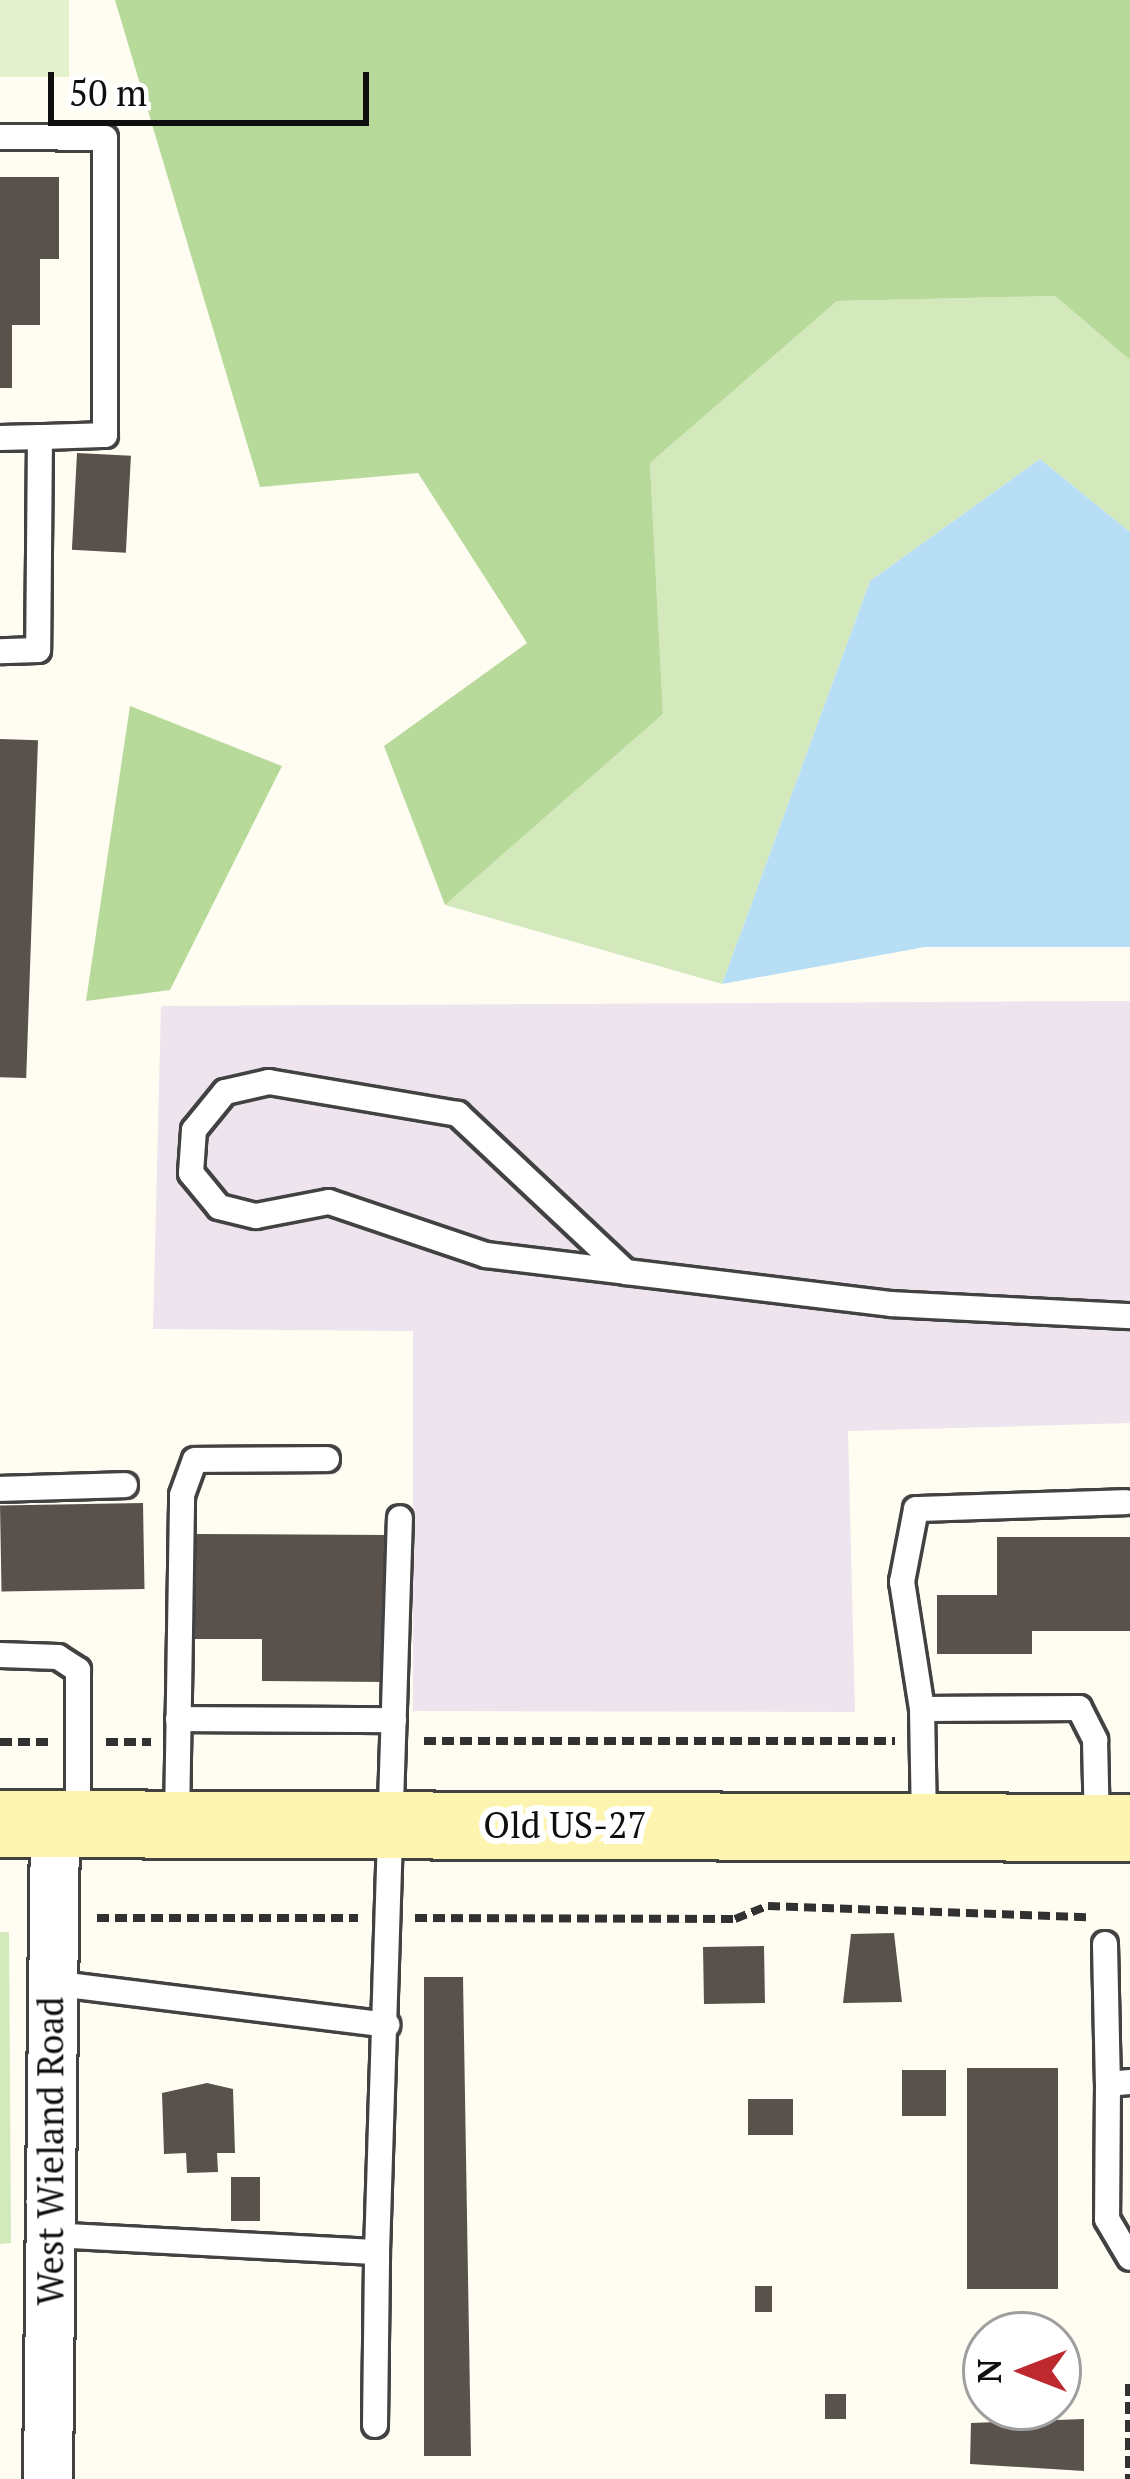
<!DOCTYPE html>
<style>
body{margin:0}
#map{position:relative;width:1130px;height:2479px;overflow:hidden;background:#fffcf2;font-family:"PT Serif",serif}
div>[style]{position:absolute}
.industrial>*{inset:0;background:#ede4ee}
.green>*{inset:0;background:#d3e9bc}
.forest>*{inset:0;background:#b7da9b}
.pitch>*{inset:0;background:#e4f1cd;transform-origin:0 0}
.water>*{inset:0;background:#b8def5}
.building>*{inset:0;background:#58514c;transform-origin:0 0}
.path>*{height:8px;margin-top:-4px;transform-origin:0;background:repeating-linear-gradient(90deg,#313131 0 12px,transparent 0 18px)}
.roads{filter:drop-shadow(3px 0 #424242) drop-shadow(-3px 0 #424242) drop-shadow(0 3px #424242) drop-shadow(0 -3px #424242)}
.lane>*{height:24px;margin:-12px;padding:0 12px;transform-origin:12px;border-radius:12px;background:#fff}
.street>*{height:48px;margin:-24px;padding:0 24px;transform-origin:24px;border-radius:24px;background:#fff}
.secondary>*{height:66px;margin:-33px;padding:0 33px;transform-origin:33px;border-radius:33px;background:#fdf4af}
span{translate:-50% -50%;white-space:nowrap;text-align:center;line-height:1.15;-webkit-text-stroke:12px #fff;paint-order:stroke}
.street-label{font-size:36px;color:#0f0f0f}
.north{position:absolute;left:962px;top:2311px;width:120px;height:120px;box-sizing:border-box;background:#fff;border:3px solid #9f9f9f;border-radius:50%;rotate:270deg;font-size:33px;font-weight:700;line-height:48px;text-align:center;color:#0f0f0f}
.north::after{content:'';display:block;margin:auto;width:42px;height:54px;background:#be2930;clip-path:polygon(50% 0,100% 100%,50% 72%,0 100%)}
.scale{position:absolute;left:48px;top:72px;width:321px;height:54px;box-sizing:border-box;border:6px solid #0f0f0f;border-top:0;padding-left:15px;font-size:36px;line-height:42px;white-space:nowrap;color:#0f0f0f;-webkit-text-stroke:9px #fff;paint-order:stroke}
</style>
<div id="map">
<div class="industrial">
<i style="clip-path:polygon(1130px 1001px,1130px 1423px,848px 1431px,855px 1712px,413px 1711px,413px 1331px,153px 1329px,161px 1006px)"></i>
</div>
<div class="green">
<i style="clip-path:polygon(1055px 296px,1130px 360px,1130px 532px,1040px 459px,870px 581px,722px 984px,445px 905px,663px 714px,650px 463px,837px 301px)"></i>
<i style="clip-path:polygon(0 1932px,9px 1932px,11px 2243px,0 2244px)"></i>
</div>
<div class="forest">
<i style="clip-path:polygon(115px 0,1130px 0,1130px 360px,1055px 296px,837px 301px,650px 463px,663px 714px,445px 905px,384px 746px,527px 643px,418px 473px,260px 487px)"></i>
<i style="clip-path:polygon(130px 706px,282px 766px,170px 990px,86px 1001px)"></i>
</div>
<div class="pitch">
<i style="left:0;top:0;width:69px;height:77px"></i>
</div>
<div class="water">
<i style="clip-path:polygon(1040px 459px,1130px 532px,1130px 947px,925px 947px,722px 984px,870px 581px)"></i>
</div>
<div class="building">
<i style="clip-path:polygon(0 177px,59px 177px,59px 259px,40px 259px,40px 325px,12px 325px,12px 388px,0 388px)"></i>
<i style="left:77px;top:453px;width:54px;height:97px;rotate:3deg"></i>
<i style="left:0;top:739px;width:38px;height:338px;rotate:2deg"></i>
<i style="left:143px;top:1503px;width:86px;height:143px;rotate:89deg"></i>
<i style="clip-path:polygon(192px 1534px,389px 1535px,388px 1682px,262px 1681px,262px 1639px,191px 1639px)"></i>
<i style="clip-path:polygon(997px 1537px,1130px 1537px,1130px 1631px,1032px 1631px,1032px 1654px,937px 1654px,937px 1595px,997px 1595px)"></i>
<i style="clip-path:polygon(894px 1933px,902px 2002px,843px 2003px,851px 1934px)"></i>
<i style="left:764px;top:1946px;width:57px;height:61px;rotate:89deg"></i>
<i style="clip-path:polygon(424px 1977px,463px 1977px,471px 2456px,424px 2456px)"></i>
<i style="left:1058px;top:2068px;width:221px;height:91px;rotate:90deg"></i>
<i style="left:902px;top:2070px;width:44px;height:46px"></i>
<i style="clip-path:polygon(207px 2083px,233px 2089px,235px 2153px,217px 2153px,218px 2172px,187px 2173px,186px 2153px,164px 2154px,162px 2093px)"></i>
<i style="left:748px;top:2099px;width:45px;height:36px"></i>
<i style="left:231px;top:2177px;width:29px;height:44px"></i>
<i style="left:755px;top:2286px;width:17px;height:26px"></i>
<i style="left:825px;top:2394px;width:21px;height:25px"></i>
<i style="clip-path:polygon(1084px 2419px,1084px 2471px,970px 2464px,971px 2423px)"></i>
</div>
<div class="path">
<i style="left:424px;top:1741px;width:471px"></i>
<i style="left:0;top:1742px;width:49px"></i>
<i style="left:106px;top:1742px;width:45px"></i>
<i style="left:97px;top:1918px;width:261px"></i>
<i style="left:415px;top:1918px;width:320px;rotate:0.2deg"></i>
<i style="left:735px;top:1919px;width:35px;rotate:-22deg"></i>
<i style="left:768px;top:1906px;width:319px;rotate:2deg"></i>
<i style="left:1129px;top:2384px;width:95px;rotate:90deg"></i>
</div>
<div class="roads">
<div class="lane">
<i style="left:0;top:137px;width:105px;rotate:0.5deg"></i>
<i style="left:105px;top:138px;width:297px;rotate:90deg"></i>
<i style="left:105px;top:435px;width:65px;rotate:178.2deg"></i>
<i style="left:40px;top:437px;width:213px;rotate:90.5deg"></i>
<i style="left:38px;top:650px;width:38px;rotate:178deg"></i>
<i style="left:0;top:438px;width:40px;rotate:-1.4deg"></i>
<i style="left:626px;top:1272px;width:231px;rotate:-136.8deg"></i>
<i style="left:458px;top:1114px;width:192px;rotate:-170.4deg"></i>
<i style="left:269px;top:1082px;width:45px;rotate:167.2deg"></i>
<i style="left:225px;top:1092px;width:49px;rotate:129.2deg"></i>
<i style="left:194px;top:1130px;width:43px;rotate:94deg"></i>
<i style="left:191px;top:1173px;width:44px;rotate:50.5deg"></i>
<i style="left:219px;top:1207px;width:38px;rotate:14deg"></i>
<i style="left:256px;top:1216px;width:74px;rotate:-10.9deg"></i>
<i style="left:329px;top:1202px;width:166px;rotate:18.7deg"></i>
<i style="left:486px;top:1255px;width:141px;rotate:6.9deg"></i>
<i style="left:626px;top:1272px;width:268px;rotate:6.9deg"></i>
<i style="left:892px;top:1304px;width:238px;rotate:2.9deg"></i>
<i style="left:0;top:1489px;width:125px;rotate:-1.8deg"></i>
<i style="left:0;top:1655px;width:58px;rotate:2deg"></i>
<i style="left:58px;top:1657px;width:24px;rotate:33deg"></i>
<i style="left:78px;top:1670px;width:152px;rotate:90deg"></i>
<i style="left:922px;top:1709px;width:129px;rotate:-98.9deg"></i>
<i style="left:902px;top:1582px;width:74px;rotate:-79.1deg"></i>
<i style="left:916px;top:1509px;width:210px;rotate:-1.9deg"></i>
<i style="left:178px;top:1719px;width:216px;rotate:0.3deg"></i>
<i style="left:177px;top:1822px;width:327px;rotate:-89.1deg"></i>
<i style="left:182px;top:1495px;width:37px;rotate:-70deg"></i>
<i style="left:195px;top:1460px;width:132px;rotate:-0.4deg"></i>
<i style="left:924px;top:1823px;width:114px;rotate:-91deg"></i>
<i style="left:922px;top:1709px;width:157px;rotate:-0.4deg"></i>
<i style="left:1079px;top:1708px;width:36px;rotate:63deg"></i>
<i style="left:1095px;top:1740px;width:85px;rotate:88.7deg"></i>
<i style="left:1105px;top:1944px;width:140px;rotate:88.8deg"></i>
<i style="left:51px;top:1983px;width:339px;rotate:7.1deg"></i>
<i style="left:1130px;top:2082px;width:22px;rotate:175deg"></i>
<i style="left:1108px;top:2084px;width:135px;rotate:90.4deg"></i>
<i style="left:1107px;top:2219px;width:45px;rotate:59.5deg"></i>
<i style="left:50px;top:2235px;width:327px;rotate:3deg"></i>
<i style="left:377px;top:2252px;width:734px;rotate:-88.21deg"></i>
<i style="left:375px;top:2425px;width:173px;rotate:-89.3deg"></i>
</div>
<div class="street">
<i style="left:48px;top:2479px;width:655px;rotate:-89.39deg"></i>
</div>
<div class="secondary">
<i style="left:0;top:1824px;width:1130px;rotate:0.2deg"></i>
</div>
</div>
<div class="street-label">
<span style="left:565px;top:1825px">Old US-27</span>
<span style="left:50px;top:2151px;rotate:-90deg">West Wieland Road</span>
</div>
<div class="north">N</div>
<div class="scale">50 m</div>
</div>
